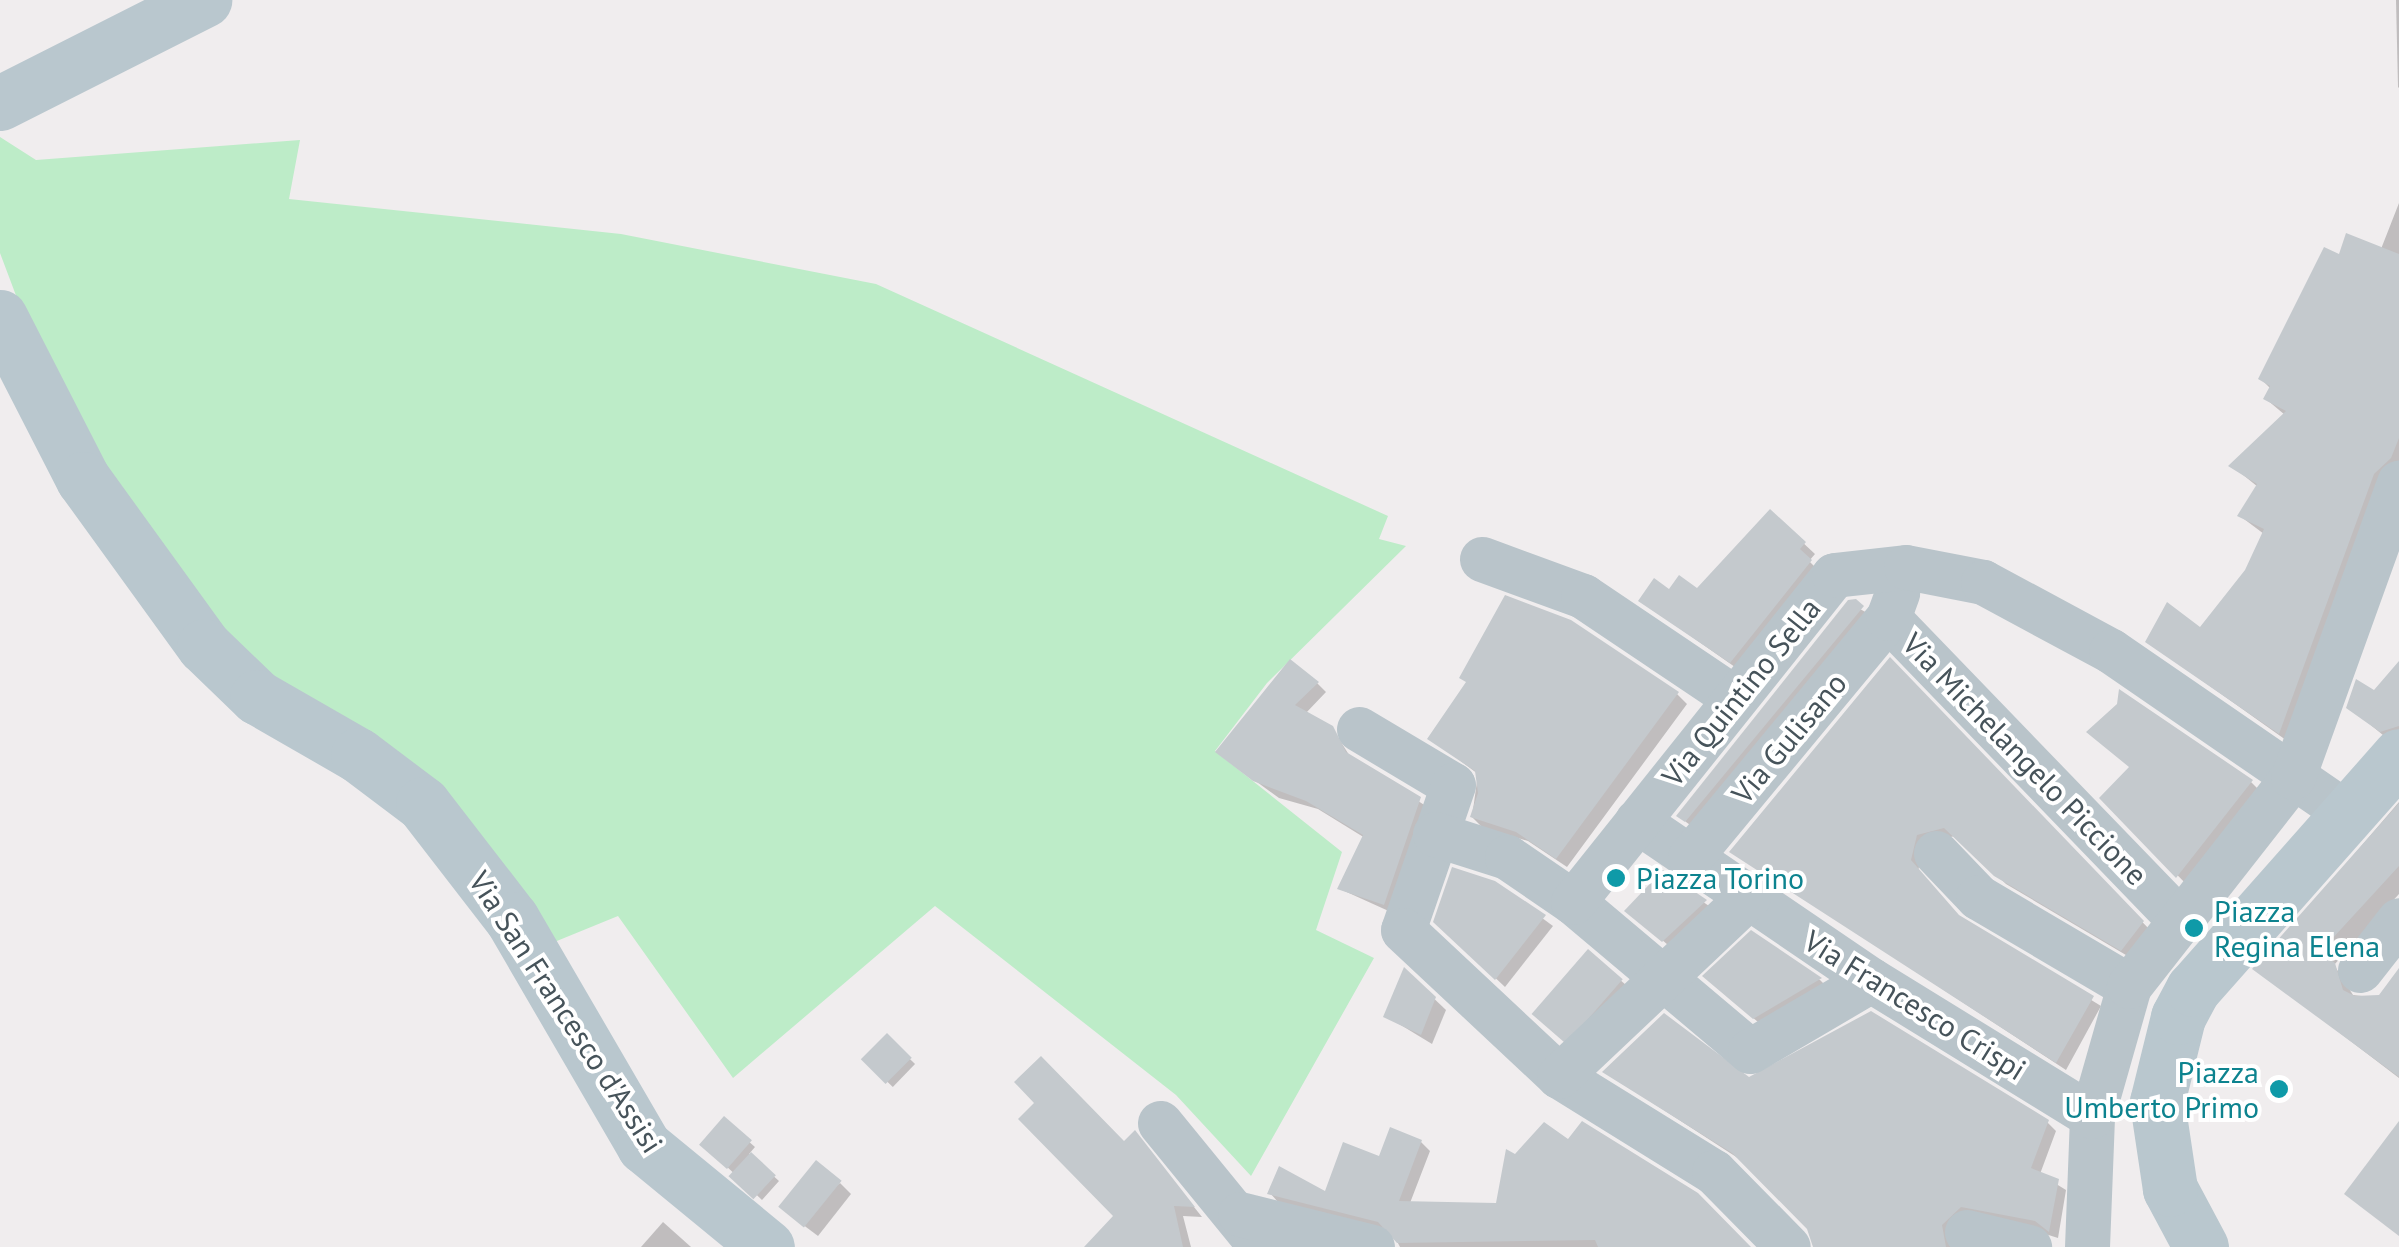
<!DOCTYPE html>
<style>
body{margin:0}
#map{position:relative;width:2399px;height:1247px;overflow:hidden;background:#f0edee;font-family:"PT Sans",sans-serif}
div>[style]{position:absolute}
.green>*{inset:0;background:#bdecc8}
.shadow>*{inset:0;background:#0003;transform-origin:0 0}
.building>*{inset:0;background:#c4c9cd;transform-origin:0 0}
.street>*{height:45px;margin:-22.5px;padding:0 22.5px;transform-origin:22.5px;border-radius:22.5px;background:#b9c4ca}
.secondary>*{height:55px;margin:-27.5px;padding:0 27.5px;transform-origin:27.5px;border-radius:27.5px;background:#b9c7ce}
.dots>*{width:28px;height:28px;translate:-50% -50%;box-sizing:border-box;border:5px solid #fff;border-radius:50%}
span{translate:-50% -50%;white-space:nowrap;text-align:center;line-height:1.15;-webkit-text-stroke:8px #fff;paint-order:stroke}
.street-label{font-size:30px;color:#46535a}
.culture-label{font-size:30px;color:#0d838f}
.left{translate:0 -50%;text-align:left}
.right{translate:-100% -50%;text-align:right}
</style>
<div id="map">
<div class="green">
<i style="clip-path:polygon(0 137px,36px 160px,300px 140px,289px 199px,621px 234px,876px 284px,1388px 516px,1379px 539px,1406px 546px,1267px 683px,1215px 751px,1342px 852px,1316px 930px,1374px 958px,1251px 1176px,1176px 1095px,935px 906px,733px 1078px,618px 916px,547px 945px,239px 660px,107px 474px,35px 346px,0 253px)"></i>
</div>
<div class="shadow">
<i style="clip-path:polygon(2396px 0,2399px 0,2399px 88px,2398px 87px)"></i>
<i style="clip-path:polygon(2399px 203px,2399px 477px,2293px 745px,2148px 642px,2200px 630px,2247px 571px,2264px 534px,2240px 516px,2258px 487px,2232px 466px,2285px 415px,2266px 399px,2271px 389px,2261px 379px,2381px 249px)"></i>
<i style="clip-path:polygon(1770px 512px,1815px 554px,1809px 561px,1821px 573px,1742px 672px,1641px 601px,1697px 591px)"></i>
<i style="clip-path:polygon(1849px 603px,1869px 614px,1693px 827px,1686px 822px,1679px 815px)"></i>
<i style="clip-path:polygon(1890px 661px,2151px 931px,2131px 958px,2006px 884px,1955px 836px,1925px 843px,1918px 871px,1960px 919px,2101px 1006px,2066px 1070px,1732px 851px)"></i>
<i style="clip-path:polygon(2399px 665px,2399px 743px,2395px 745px,2349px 707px,2374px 694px)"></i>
<i style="clip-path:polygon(1317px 683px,1326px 692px,1305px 714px,1332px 728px,1351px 758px,1429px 808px,1393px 913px,1340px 889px,1365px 838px,1318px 809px,1279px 798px,1227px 760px)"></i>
<i style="clip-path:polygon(1468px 684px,1677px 694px,1687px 704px,1567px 867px,1528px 841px,1482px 827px,1472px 817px,1478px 774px,1430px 738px)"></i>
<i style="clip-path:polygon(2251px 782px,2263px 794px,2190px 888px,2102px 798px)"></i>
<i style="clip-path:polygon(2399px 802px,2399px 894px,2334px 965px,2353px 995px,2380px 998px,2399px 974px,2399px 1078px,2256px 969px)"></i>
<i style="clip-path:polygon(1663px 874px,1709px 906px,1668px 945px,1628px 911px)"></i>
<i style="clip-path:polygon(1494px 883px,1553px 926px,1505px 987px,1436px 922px)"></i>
<i style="clip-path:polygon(1751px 933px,1820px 980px,1829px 989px,1764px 1027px,1715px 986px)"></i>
<i style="left:1588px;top:952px;width:53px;height:81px;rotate:41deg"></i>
<i style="clip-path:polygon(1405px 971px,1446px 1010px,1432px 1044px,1386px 1016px)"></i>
<i style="left:887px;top:1037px;width:39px;height:32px;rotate:44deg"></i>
<i style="clip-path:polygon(1605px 1072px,1749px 1080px,2047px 1122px,2056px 1131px,2040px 1174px,2066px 1190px,2058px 1238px,1982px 1214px,1952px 1247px,1815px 1247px,1809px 1228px,1744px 1162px)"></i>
<i style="clip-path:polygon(724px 1120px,755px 1147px,749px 1154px,779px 1181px,762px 1200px,703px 1144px)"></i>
<i style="clip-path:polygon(1135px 1133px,1202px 1217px,1183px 1216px,1191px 1247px,1087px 1247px,1117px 1216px,1125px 1144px)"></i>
<i style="clip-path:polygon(1421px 1142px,1430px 1151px,1410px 1203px,1748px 1247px,1400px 1247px,1391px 1230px,1278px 1202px,1270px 1193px,1326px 1194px)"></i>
<i style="clip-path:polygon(840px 1183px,851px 1194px,818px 1236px,794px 1218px)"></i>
<i style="clip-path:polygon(663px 1222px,691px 1247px,641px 1247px)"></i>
</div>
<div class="building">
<i style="clip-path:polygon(2346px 233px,2399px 254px,2399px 438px,2391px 458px,2374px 474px,2279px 734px,2145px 642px,2167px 602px,2200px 627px,2245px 570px,2264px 529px,2237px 516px,2257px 484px,2228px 466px,2286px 411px,2263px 399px,2270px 386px,2258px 379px,2324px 247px,2339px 254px)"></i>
<i style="clip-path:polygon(1770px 509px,1806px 542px,1800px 549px,1812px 560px,1730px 663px,1638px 601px,1654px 578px,1669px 589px,1679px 575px,1697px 588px)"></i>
<i style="clip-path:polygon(1505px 595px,1571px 620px,1679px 692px,1556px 859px,1516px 832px,1470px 817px,1478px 793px,1475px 771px,1427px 739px,1466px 682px,1459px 678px)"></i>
<i style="clip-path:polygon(1856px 599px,1864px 606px,1685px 822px,1676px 816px,1848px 600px)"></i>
<i style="clip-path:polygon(1890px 657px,2144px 921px,2121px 951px,1994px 876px,1944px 828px,1917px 835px,1911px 860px,1959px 915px,2094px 996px,2056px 1063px,1729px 852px)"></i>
<i style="clip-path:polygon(1290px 659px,1319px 682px,1295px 705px,1333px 726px,1346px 752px,1421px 797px,1384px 905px,1337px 889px,1363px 835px,1306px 801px,1253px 781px,1215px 752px)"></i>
<i style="clip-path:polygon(2399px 661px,2399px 726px,2380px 732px,2346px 708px,2356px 679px,2374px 690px)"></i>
<i style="clip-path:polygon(2119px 689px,2253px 780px,2176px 878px,2099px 798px,2129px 767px,2086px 732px,2117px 704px)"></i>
<i style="clip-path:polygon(2399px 803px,2399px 866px,2320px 952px,2335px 963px,2343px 990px,2355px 996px,2379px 995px,2399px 968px,2399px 1077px,2252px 969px)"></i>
<i style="clip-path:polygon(1452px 867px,1495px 881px,1546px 915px,1495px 980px,1433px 922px)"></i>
<i style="clip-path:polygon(1663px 870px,1707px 900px,1662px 942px,1624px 911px)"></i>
<i style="clip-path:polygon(1751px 930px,1822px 978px,1753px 1019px,1702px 976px)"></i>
<i style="left:1588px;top:949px;width:46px;height:86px;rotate:41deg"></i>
<i style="clip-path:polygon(1404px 967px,1436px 997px,1421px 1035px,1383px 1017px)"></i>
<i style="clip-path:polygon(1871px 1011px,2049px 1120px,2031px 1168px,2059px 1179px,2049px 1232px,2035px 1221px,1961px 1207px,1942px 1225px,1946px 1247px,1813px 1247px,1807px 1229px,1732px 1153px,1602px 1072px,1664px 1013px,1749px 1077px)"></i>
<i style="left:887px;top:1033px;width:35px;height:37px;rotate:45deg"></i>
<i style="clip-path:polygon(1041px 1056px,1124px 1141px,1135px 1130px,1195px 1207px,1174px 1206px,1183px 1247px,1084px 1247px,1113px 1216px,1018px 1119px,1034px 1103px,1014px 1082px)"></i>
<i style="left:724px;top:1116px;width:37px;height:38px;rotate:41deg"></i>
<i style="clip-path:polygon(1582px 1121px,1698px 1193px,1751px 1247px,1598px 1247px,1595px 1240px,1397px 1243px,1378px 1222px,1267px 1194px,1279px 1166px,1325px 1191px,1343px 1142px,1379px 1156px,1390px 1127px,1422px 1140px,1399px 1201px,1496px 1203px,1506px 1149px,1515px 1154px,1544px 1122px,1568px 1139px)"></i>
<i style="clip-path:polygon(2399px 1121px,2399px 1236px,2344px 1194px)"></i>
<i style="left:751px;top:1152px;width:34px;height:33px;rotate:43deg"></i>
<i style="left:816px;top:1160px;width:33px;height:60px;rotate:39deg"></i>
</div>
<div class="street">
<i style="left:1482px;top:559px;width:108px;rotate:20.1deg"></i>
<i style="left:1583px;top:596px;width:183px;rotate:33.9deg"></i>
<i style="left:1888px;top:618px;width:416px;rotate:46deg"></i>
<i style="left:1359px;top:729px;width:109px;rotate:30.8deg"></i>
<i style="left:1453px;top:785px;width:153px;rotate:109deg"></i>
<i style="left:1403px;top:930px;width:214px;rotate:43.1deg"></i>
<i style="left:1559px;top:1076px;width:182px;rotate:31.8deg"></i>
<i style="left:1714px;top:1172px;width:105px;rotate:45.4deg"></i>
<i style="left:1637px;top:821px;width:283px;rotate:34.2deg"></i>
<i style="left:1871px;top:980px;width:259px;rotate:31.6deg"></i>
<i style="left:1435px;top:834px;width:76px;rotate:17.7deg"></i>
<i style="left:1507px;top:857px;width:80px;rotate:34.3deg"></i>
<i style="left:1573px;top:902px;width:231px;rotate:40.1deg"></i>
<i style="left:1750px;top:1051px;width:140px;rotate:-30.4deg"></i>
<i style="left:1936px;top:853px;width:61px;rotate:46.3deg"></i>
<i style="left:1978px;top:897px;width:175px;rotate:30.5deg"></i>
<i style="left:1690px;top:857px;width:310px;rotate:-50.4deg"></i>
<i style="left:1888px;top:618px;width:27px;rotate:-70deg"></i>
<i style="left:1573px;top:902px;width:418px;rotate:-51.4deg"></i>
<i style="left:1834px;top:575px;width:72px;rotate:-6.3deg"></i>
<i style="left:1906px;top:567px;width:78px;rotate:11deg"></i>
<i style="left:1983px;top:582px;width:145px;rotate:28.3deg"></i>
<i style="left:2111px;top:651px;width:290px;rotate:34.5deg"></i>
<i style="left:2360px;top:970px;width:63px;rotate:-52deg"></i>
<i style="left:1559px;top:1076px;width:260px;rotate:-43.4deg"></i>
<i style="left:1160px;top:1123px;width:160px;rotate:50.8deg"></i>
<i style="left:1240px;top:1214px;width:136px;rotate:14deg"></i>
<i style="left:1967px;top:1232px;width:64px;rotate:13.6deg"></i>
<i style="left:2087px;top:1247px;width:131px;rotate:-87.8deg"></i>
<i style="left:2092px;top:1116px;width:135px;rotate:-74.1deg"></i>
<i style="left:2129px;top:986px;width:266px;rotate:-51.9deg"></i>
<i style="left:2293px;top:777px;width:313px;rotate:-70.2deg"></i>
</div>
<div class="secondary">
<i style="left:0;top:103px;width:229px;rotate:-26.8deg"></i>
<i style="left:0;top:317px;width:182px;rotate:62.9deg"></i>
<i style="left:83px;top:479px;width:206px;rotate:54.1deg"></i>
<i style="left:204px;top:646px;width:74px;rotate:43.9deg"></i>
<i style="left:257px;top:697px;width:116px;rotate:29.9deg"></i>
<i style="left:358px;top:755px;width:81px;rotate:37deg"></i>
<i style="left:423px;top:804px;width:145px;rotate:52.3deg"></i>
<i style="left:512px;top:919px;width:263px;rotate:59.8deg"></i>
<i style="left:644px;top:1146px;width:159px;rotate:39.4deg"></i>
<i style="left:2201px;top:1247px;width:66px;rotate:-118.1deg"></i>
<i style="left:2170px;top:1189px;width:88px;rotate:-98.5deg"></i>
<i style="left:2157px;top:1102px;width:88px;rotate:-76.1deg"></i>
<i style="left:2178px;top:1017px;width:32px;rotate:-62deg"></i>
<i style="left:2193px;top:989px;width:311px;rotate:-48.5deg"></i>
</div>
<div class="dots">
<i style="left:1616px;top:878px;background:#0f9aa8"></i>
<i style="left:2194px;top:928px;background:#0f9aa8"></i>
<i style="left:2279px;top:1089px;background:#0f9aa8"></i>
</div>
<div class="street-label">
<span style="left:1741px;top:692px;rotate:-51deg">Via Quintino Sella</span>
<span style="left:1789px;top:738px;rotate:-50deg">Via Gulisano</span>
<span style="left:2025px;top:759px;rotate:46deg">Via Michelangelo Piccione</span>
<span style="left:1915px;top:1005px;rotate:32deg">Via Francesco Crispi</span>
<span style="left:566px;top:1012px;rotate:57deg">Via San Francesco d'Assisi</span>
</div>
<div class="culture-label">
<span class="left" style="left:1636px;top:878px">Piazza Torino</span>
<span class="left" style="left:2214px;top:928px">Piazza<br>Regina Elena</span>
<span class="right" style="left:2259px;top:1089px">Piazza<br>Umberto Primo</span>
</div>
</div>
